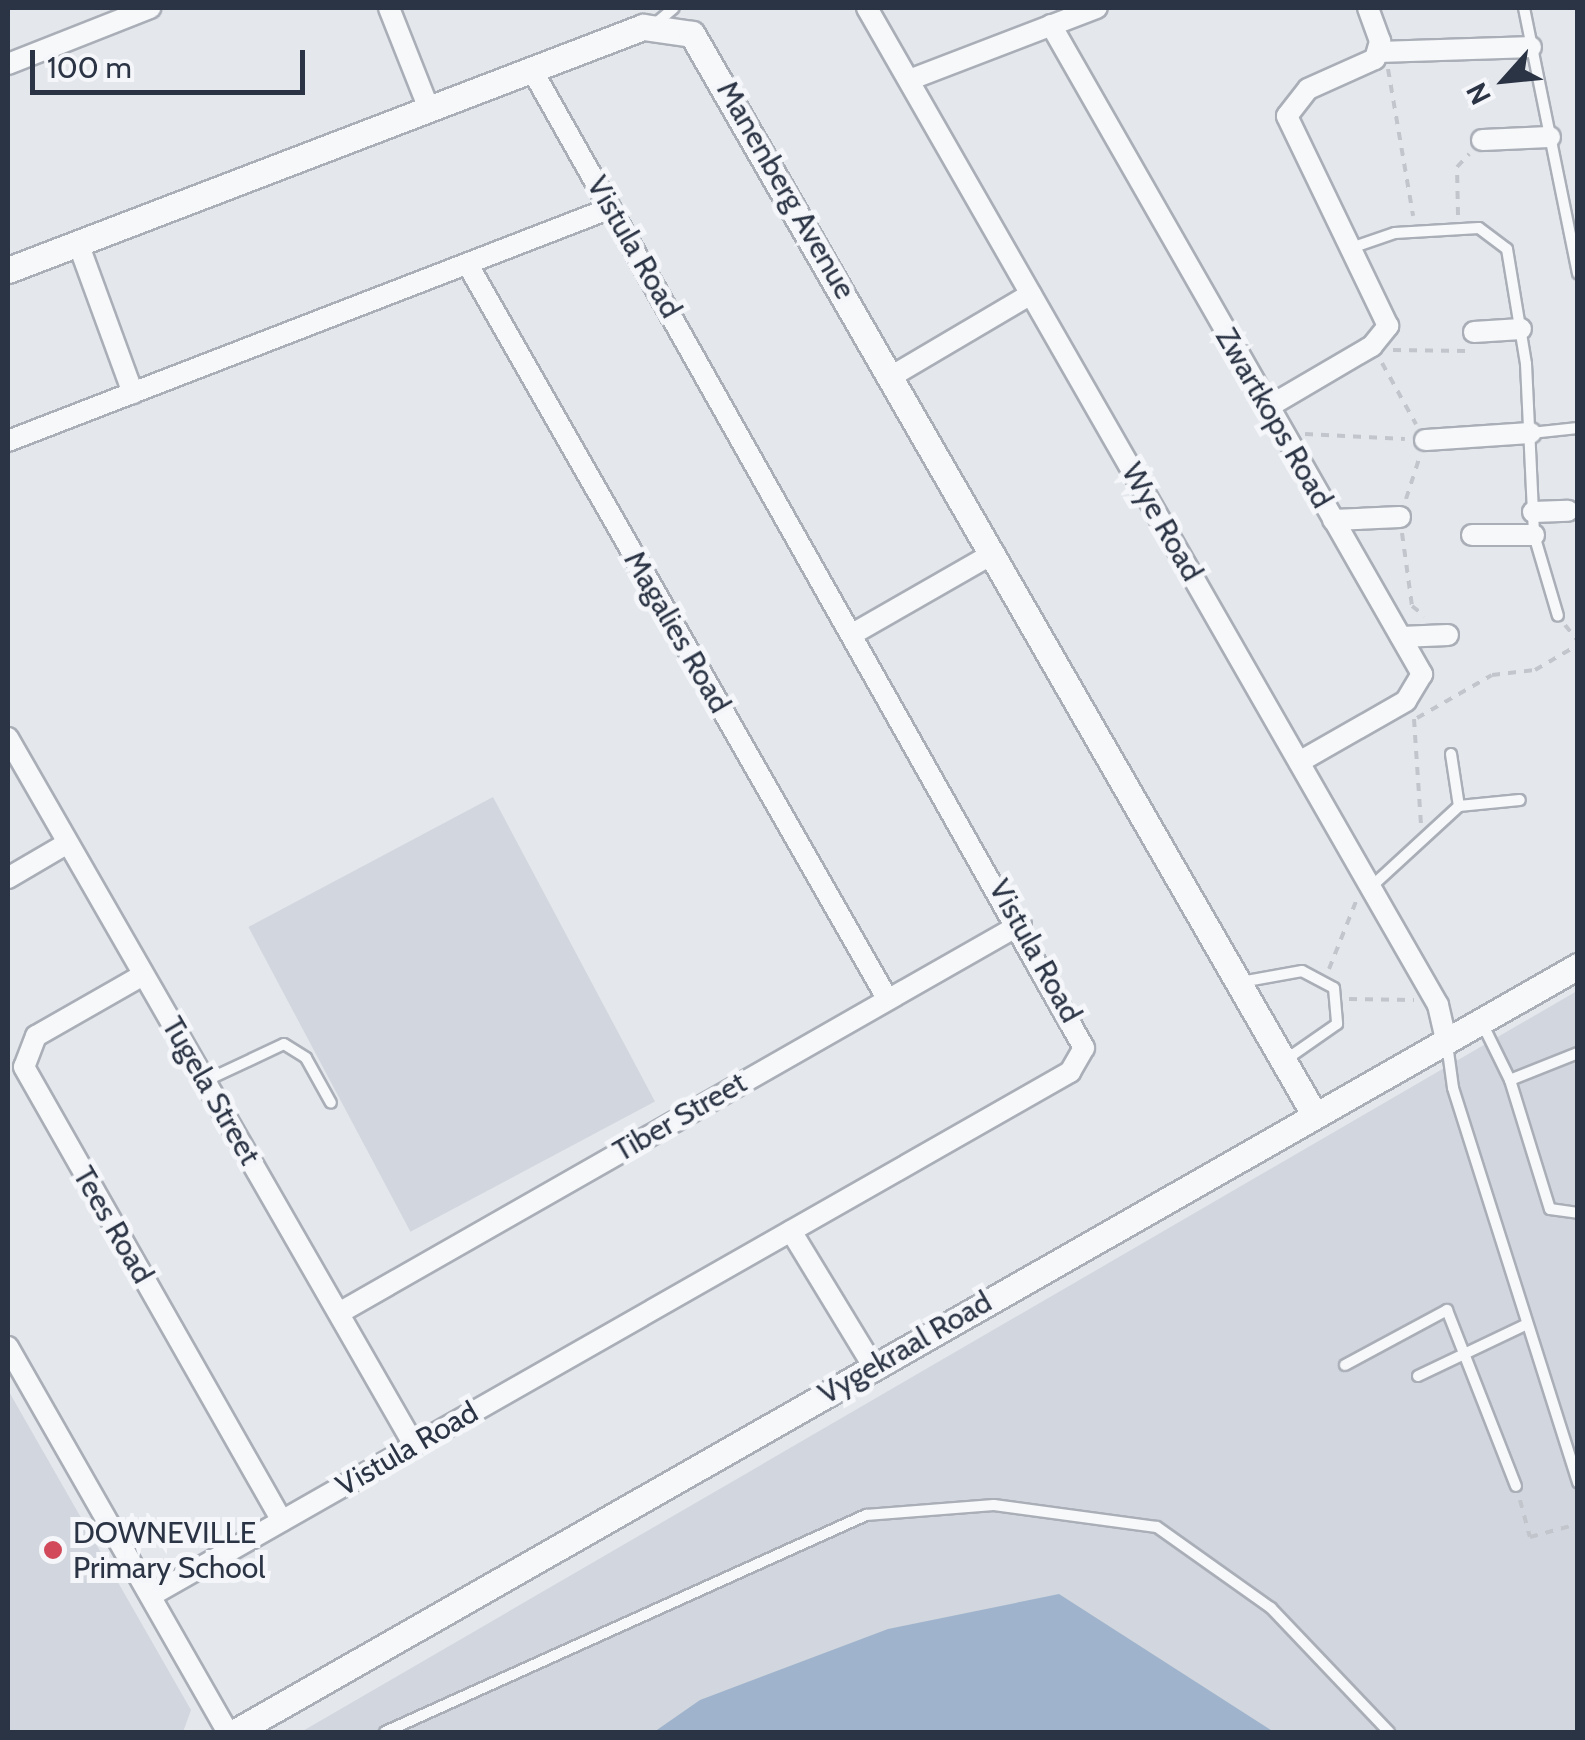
<!DOCTYPE html>
<style>
body{margin:0}
#map{position:relative;width:1585px;height:1740px;overflow:hidden;background:#e4e7ec;font-family:Cabin,sans-serif}
div>[style]{position:absolute}
.built>*{inset:0;background:#d2d6de;transform-origin:0 0}
.water>*{inset:0;background:#9fb4cc}
.path>*{height:4px;margin-top:-2px;transform-origin:0;background:repeating-linear-gradient(90deg,#c2c5cb 0 8px,transparent 0 16px)}
.roads{filter:drop-shadow(2px 0 #a9aeb7) drop-shadow(-2px 0 #a9aeb7) drop-shadow(0 2px #a9aeb7) drop-shadow(0 -2px #a9aeb7)}
.service>*{height:10px;margin:-5px;padding:0 5px;transform-origin:5px;border-radius:5px;background:#f7f8fa}
.minor>*{height:20px;margin:-10px;padding:0 10px;transform-origin:10px;border-radius:10px;background:#f7f8fa}
.tertiary>*{height:25px;margin:-12.5px;padding:0 12.5px;transform-origin:12.5px;border-radius:12.5px;background:#f7f8fa}
.dots>*{width:28px;height:28px;translate:-50% -50%;box-sizing:border-box;border:5px solid #f4f6f9;border-radius:50%}
span{translate:-50% -50%;white-space:nowrap;text-align:center;line-height:1.15;-webkit-text-stroke:10px #f4f6f9;paint-order:stroke}
.street-label{font-size:30px;color:#2b3445}
.poi-label{font-size:30px;color:#2b3445}
.left{translate:0 -50%;text-align:left}
.frame{position:absolute;inset:0;border:10px solid #2b3445;pointer-events:none}
.north{position:absolute;left:1455px;top:30px;width:100px;height:100px;-webkit-text-stroke:8px #f4f6f9;paint-order:stroke;rotate:243deg;font-size:28px;font-weight:700;line-height:40px;text-align:center;color:#2b3445}
.north::after{content:'';display:block;margin:auto;width:35px;height:45px;background:#2b3445;clip-path:polygon(50% 0,100% 100%,50% 72%,0 100%)}
.scale{position:absolute;left:30px;top:50px;width:275px;height:45px;box-sizing:border-box;border:5px solid #2b3445;border-top:0;padding-left:12px;font-size:30px;line-height:35px;white-space:nowrap;color:#2b3445;-webkit-text-stroke:8px #f4f6f9;paint-order:stroke}
</style>
<div id="map">
<div class="built">
<i style="left:493px;top:797px;width:345px;height:277px;rotate:62deg"></i>
<i style="clip-path:polygon(1577px 991px,1577px 1732px,301px 1732px)"></i>
<i style="clip-path:polygon(8px 1390px,191px 1710px,183px 1732px,8px 1732px)"></i>
</div>
<div class="water">
<i style="clip-path:polygon(1059px 1594px,1274px 1732px,654px 1732px,700px 1700px,888px 1629px)"></i>
</div>
<div class="path">
<i style="left:1388px;top:69px;width:149px;rotate:80.3deg"></i>
<i style="left:1458px;top:215px;width:48px;rotate:-91.2deg"></i>
<i style="left:1457px;top:167px;width:18px;rotate:-47deg"></i>
<i style="left:1393px;top:350px;width:75px;rotate:0.8deg"></i>
<i style="left:1382px;top:363px;width:70px;rotate:60.9deg"></i>
<i style="left:1305px;top:434px;width:100px;rotate:2.9deg"></i>
<i style="left:1406px;top:499px;width:45px;rotate:-72deg"></i>
<i style="left:1402px;top:533px;width:74px;rotate:82.2deg"></i>
<i style="left:1412px;top:606px;width:16px;rotate:38deg"></i>
<i style="left:1565px;top:625px;width:21px;rotate:51deg"></i>
<i style="left:1417px;top:718px;width:86px;rotate:-29.8deg"></i>
<i style="left:1492px;top:675px;width:43px;rotate:-6.6deg"></i>
<i style="left:1535px;top:670px;width:50px;rotate:-30.2deg"></i>
<i style="left:1414px;top:719px;width:105px;rotate:86.2deg"></i>
<i style="left:1329px;top:969px;width:75px;rotate:-68.2deg"></i>
<i style="left:1349px;top:999px;width:65px;rotate:0.9deg"></i>
<i style="left:1520px;top:1500px;width:38px;rotate:75deg"></i>
<i style="left:1530px;top:1537px;width:50px;rotate:-15.2deg"></i>
</div>
<div class="roads">
<div class="service">
<i style="left:1524px;top:8px;width:271px;rotate:78.5deg"></i>
<i style="left:656px;top:23px;width:23px;rotate:-40deg"></i>
<i style="left:1354px;top:247px;width:43px;rotate:-18.9deg"></i>
<i style="left:1395px;top:233px;width:84px;rotate:-3.4deg"></i>
<i style="left:1479px;top:228px;width:35px;rotate:37deg"></i>
<i style="left:1507px;top:249px;width:117px;rotate:80.6deg"></i>
<i style="left:1526px;top:364px;width:171px;rotate:87.3deg"></i>
<i style="left:1534px;top:535px;width:84px;rotate:73.5deg"></i>
<i style="left:1531px;top:433px;width:47px;rotate:-6.1deg"></i>
<i style="left:1451px;top:754px;width:53px;rotate:81.3deg"></i>
<i style="left:1459px;top:806px;width:61px;rotate:-5.6deg"></i>
<i style="left:1371px;top:887px;width:120px;rotate:-42.6deg"></i>
<i style="left:1241px;top:982px;width:62px;rotate:-10.2deg"></i>
<i style="left:1302px;top:971px;width:36px;rotate:28deg"></i>
<i style="left:1334px;top:988px;width:36px;rotate:85deg"></i>
<i style="left:1337px;top:1024px;width:65px;rotate:145.1deg"></i>
<i style="left:1481px;top:1021px;width:66px;rotate:63.8deg"></i>
<i style="left:1510px;top:1080px;width:73px;rotate:-21.7deg"></i>
<i style="left:1447px;top:1044px;width:44px;rotate:82.2deg"></i>
<i style="left:1453px;top:1088px;width:414px;rotate:72.4deg"></i>
<i style="left:1510px;top:1080px;width:135px;rotate:72.8deg"></i>
<i style="left:1550px;top:1209px;width:28px;rotate:8deg"></i>
<i style="left:205px;top:1081px;width:87px;rotate:-25.1deg"></i>
<i style="left:284px;top:1044px;width:26px;rotate:32deg"></i>
<i style="left:306px;top:1058px;width:51px;rotate:60.9deg"></i>
<i style="left:1345px;top:1365px;width:116px;rotate:-28.3deg"></i>
<i style="left:1447px;top:1310px;width:189px;rotate:68.6deg"></i>
<i style="left:1418px;top:1376px;width:121px;rotate:-25.5deg"></i>
<i style="left:385px;top:1732px;width:528px;rotate:-24.28deg"></i>
<i style="left:866px;top:1515px;width:128px;rotate:-4.5deg"></i>
<i style="left:994px;top:1505px;width:164px;rotate:7.7deg"></i>
<i style="left:1157px;top:1527px;width:140px;rotate:35.4deg"></i>
<i style="left:1271px;top:1608px;width:171px;rotate:46.4deg"></i>
</div>
<div class="minor">
<i style="left:389px;top:8px;width:109px;rotate:68.4deg"></i>
<i style="left:867px;top:8px;width:1149px;rotate:60.2deg"></i>
<i style="left:1438px;top:1005px;width:36px;rotate:77deg"></i>
<i style="left:1051px;top:25px;width:748px;rotate:60.25deg"></i>
<i style="left:1422px;top:674px;width:31px;rotate:121deg"></i>
<i style="left:1406px;top:701px;width:123px;rotate:150.3deg"></i>
<i style="left:1381px;top:52px;width:150px;rotate:-1.9deg"></i>
<i style="left:8px;top:64px;width:153px;rotate:-21.5deg"></i>
<i style="left:909px;top:80px;width:201px;rotate:-21deg"></i>
<i style="left:1482px;top:140px;width:68px;rotate:-2.5deg"></i>
<i style="left:78px;top:243px;width:160px;rotate:69.9deg"></i>
<i style="left:468px;top:265px;width:844px;rotate:60.25deg"></i>
<i style="left:1474px;top:332px;width:47px;rotate:-3.7deg"></i>
<i style="left:892px;top:376px;width:161px;rotate:-30.5deg"></i>
<i style="left:1268px;top:407px;width:121px;rotate:-30.4deg"></i>
<i style="left:1372px;top:346px;width:26px;rotate:-51deg"></i>
<i style="left:1388px;top:326px;width:233px;rotate:-115.7deg"></i>
<i style="left:1287px;top:116px;width:34px;rotate:-52deg"></i>
<i style="left:1308px;top:89px;width:73px;rotate:-24.1deg"></i>
<i style="left:1375px;top:59px;width:19px;rotate:-74deg"></i>
<i style="left:1380px;top:41px;width:35px;rotate:-110deg"></i>
<i style="left:1425px;top:440px;width:106px;rotate:-3.8deg"></i>
<i style="left:8px;top:441px;width:646px;rotate:-21.13deg"></i>
<i style="left:1533px;top:512px;width:35px;rotate:-2deg"></i>
<i style="left:1333px;top:520px;width:67px;rotate:-2.6deg"></i>
<i style="left:1472px;top:535px;width:62px"></i>
<i style="left:856px;top:632px;width:159px;rotate:-29.8deg"></i>
<i style="left:1401px;top:637px;width:47px;rotate:-2.4deg"></i>
<i style="left:8px;top:738px;width:815px;rotate:60.13deg"></i>
<i style="left:8px;top:878px;width:69px;rotate:-30.3deg"></i>
<i style="left:143px;top:975px;width:123px;rotate:150.3deg"></i>
<i style="left:36px;top:1036px;width:33px;rotate:111deg"></i>
<i style="left:24px;top:1067px;width:522px;rotate:60.39deg"></i>
<i style="left:791px;top:1231px;width:158px;rotate:58.7deg"></i>
<i style="left:339px;top:1313px;width:785px;rotate:-29.7deg"></i>
<i style="left:8px;top:1347px;width:443px;rotate:60.3deg"></i>
<i style="left:152px;top:1595px;width:1057px;rotate:-29.67deg"></i>
<i style="left:1070px;top:1072px;width:28px;rotate:-60deg"></i>
<i style="left:1084px;top:1048px;width:1123px;rotate:-119.44deg"></i>
</div>
<div class="tertiary">
<i style="left:8px;top:270px;width:680px;rotate:-20.94deg"></i>
<i style="left:643px;top:27px;width:49px;rotate:8.1deg"></i>
<i style="left:692px;top:34px;width:1246px;rotate:60.06deg"></i>
<i style="left:235px;top:1732px;width:1546px;rotate:-29.7deg"></i>
</div>
</div>
<div class="dots">
<i style="left:53px;top:1550px;background:#d1495b"></i>
</div>
<div class="street-label">
<span style="left:786px;top:190px;rotate:60deg">Manenberg Avenue</span>
<span style="left:634px;top:247px;rotate:60deg">Vistula Road</span>
<span style="left:1274px;top:418px;rotate:60deg">Zwartkops Road</span>
<span style="left:1162px;top:522px;rotate:60deg">Wye Road</span>
<span style="left:677px;top:632px;rotate:60deg">Magalies Road</span>
<span style="left:1035px;top:951px;rotate:61deg">Vistula Road</span>
<span style="left:211px;top:1091px;rotate:60deg">Tugela Street</span>
<span style="left:680px;top:1117px;rotate:-30deg">Tiber Street</span>
<span style="left:113px;top:1225px;rotate:60deg">Tees Road</span>
<span style="left:905px;top:1348px;rotate:-30deg">Vygekraal Road</span>
<span style="left:407px;top:1449px;rotate:-30deg">Vistula Road</span>
</div>
<div class="poi-label">
<span class="left" style="left:73px;top:1550px">DOWNEVILLE<br>Primary School</span>
</div>
<div class="frame"></div>
<div class="north">N</div>
<div class="scale">100 m</div>
</div>
